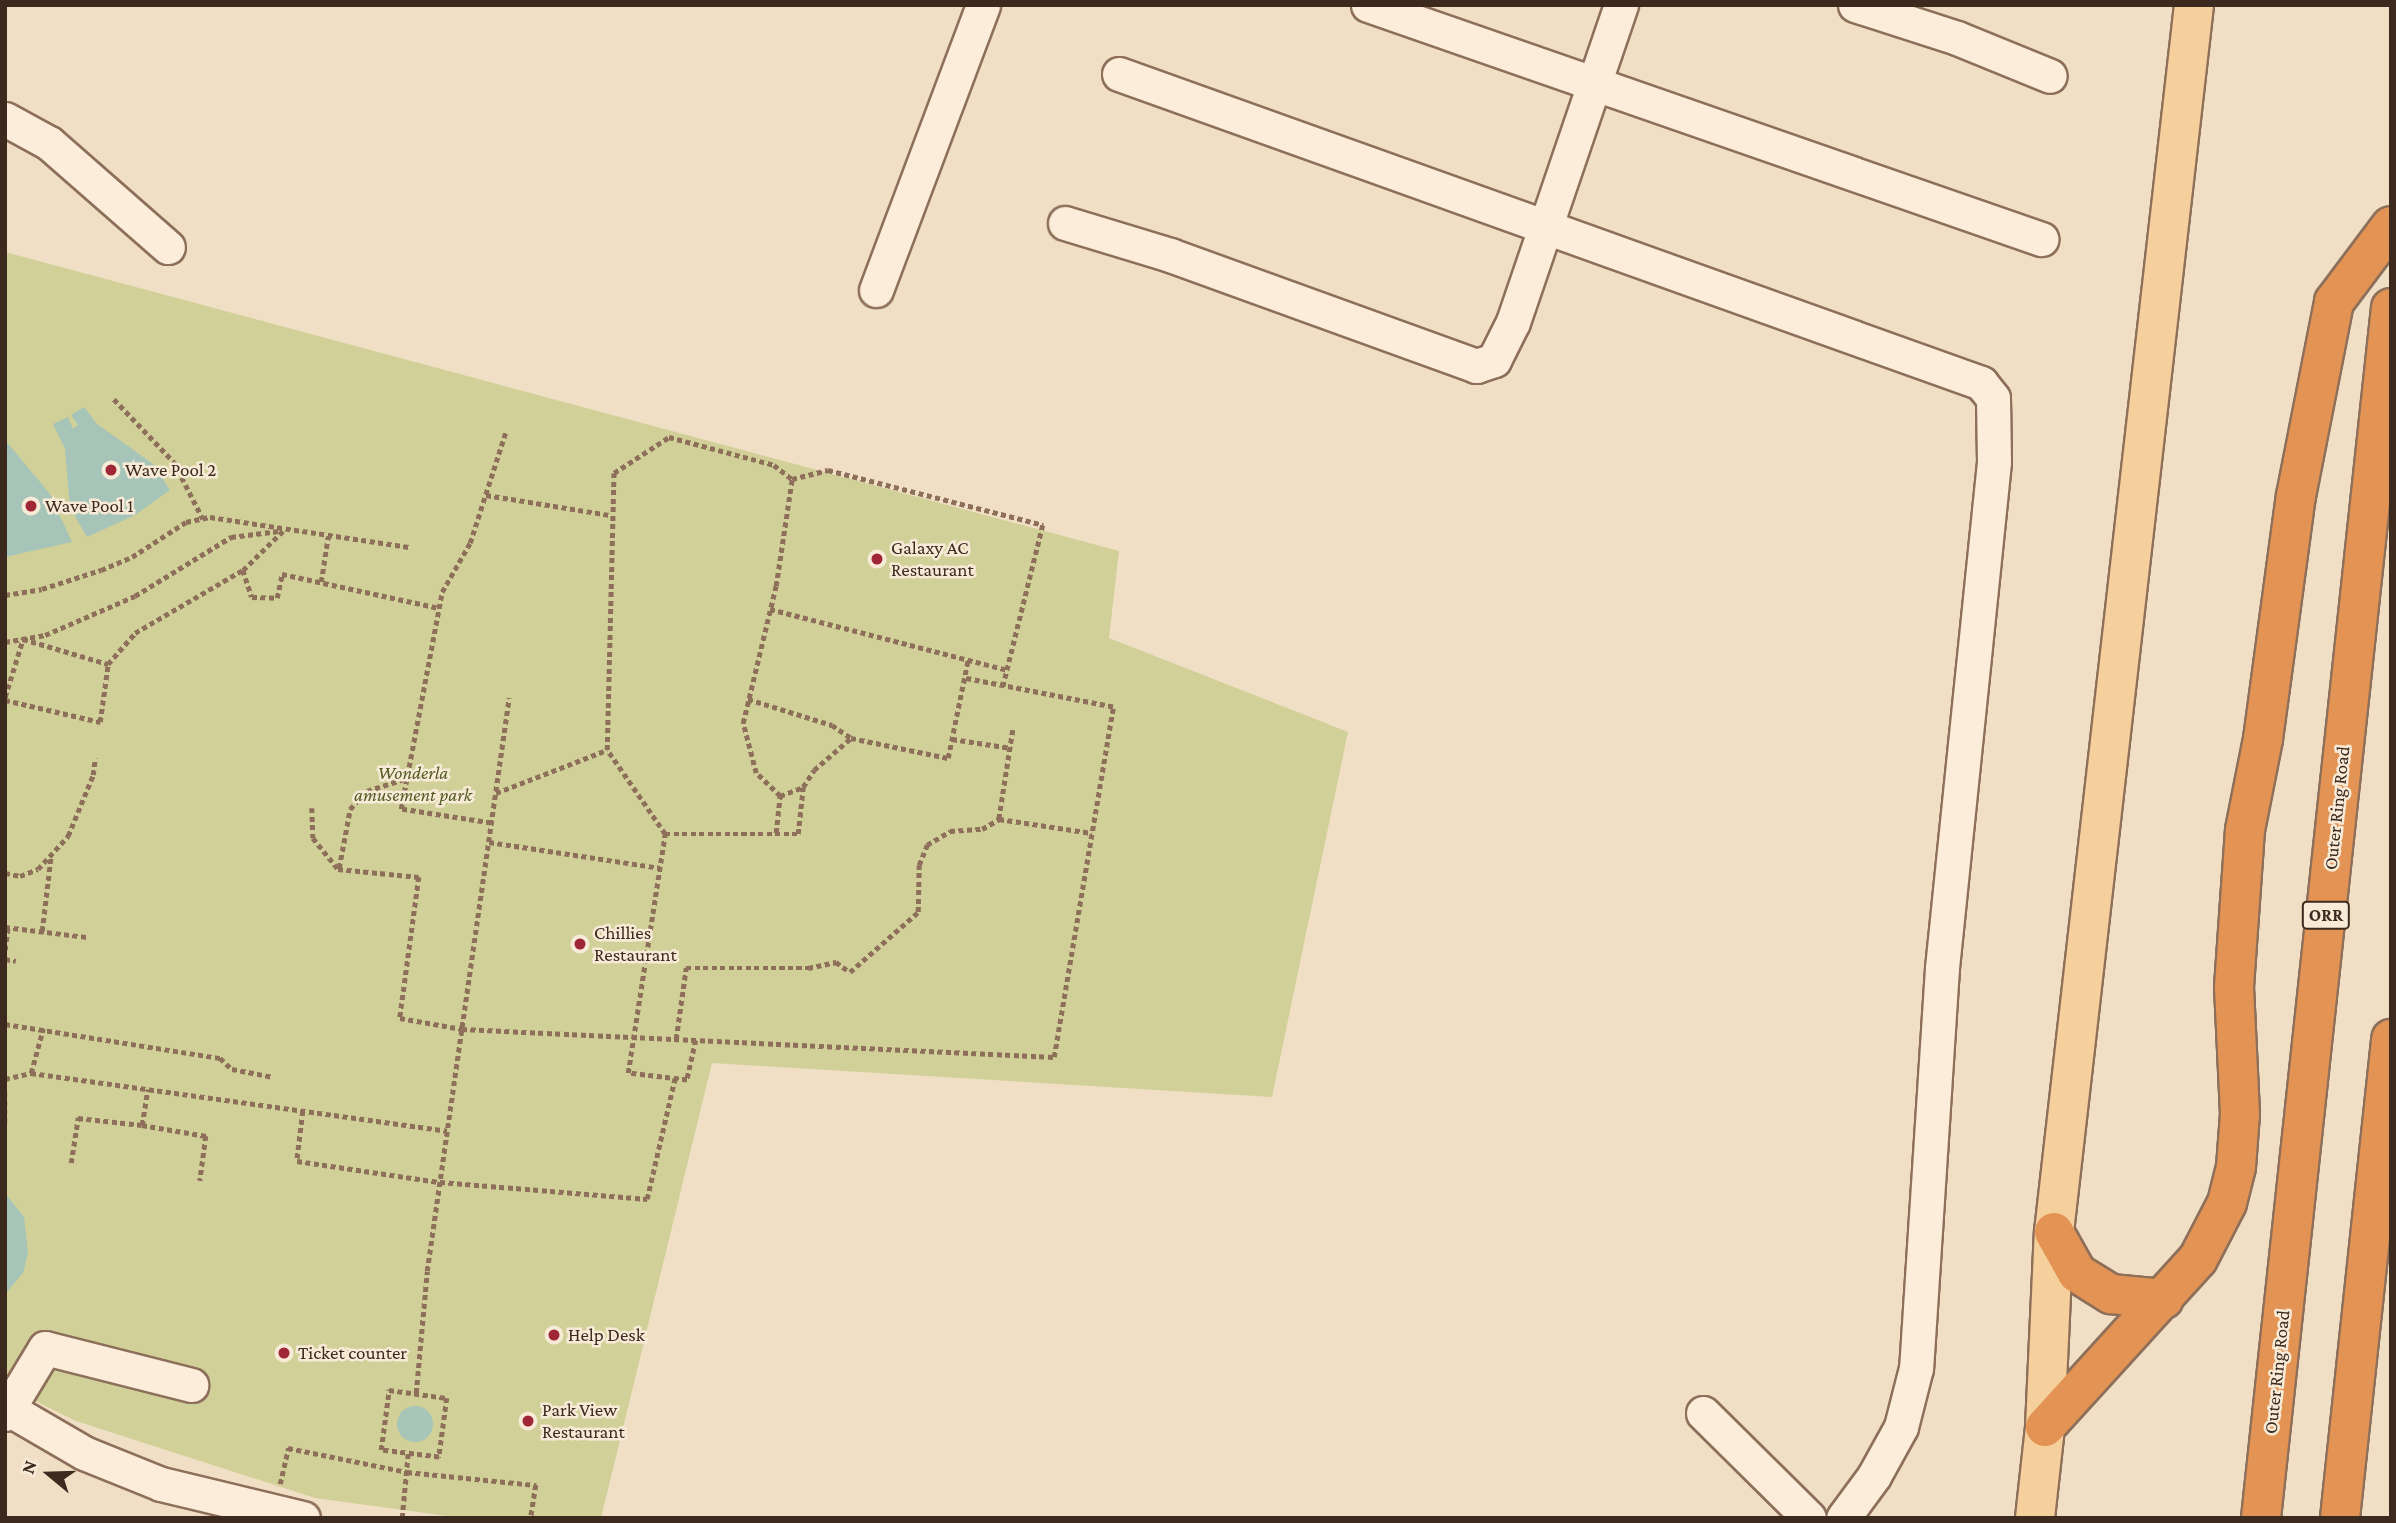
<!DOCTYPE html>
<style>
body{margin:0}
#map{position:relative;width:2396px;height:1523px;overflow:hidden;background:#f1dfc5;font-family:"Crimson Pro",serif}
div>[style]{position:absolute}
.green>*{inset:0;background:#d0d098}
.water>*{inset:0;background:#a7c4b8}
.round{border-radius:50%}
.path>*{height:4.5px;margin-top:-2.25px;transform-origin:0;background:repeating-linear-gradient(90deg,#8d6f5a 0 5px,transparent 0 8.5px)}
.roads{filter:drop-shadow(2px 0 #8d6f5a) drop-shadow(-2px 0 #8d6f5a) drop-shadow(0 2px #8d6f5a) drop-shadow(0 -2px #8d6f5a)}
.minor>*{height:33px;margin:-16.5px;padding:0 16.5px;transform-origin:16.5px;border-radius:16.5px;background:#fbedda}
.major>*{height:38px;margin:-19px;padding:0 19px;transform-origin:19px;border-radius:19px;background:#f5cf9c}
.highway>*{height:38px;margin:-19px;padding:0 19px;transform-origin:19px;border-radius:19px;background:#e39353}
.dots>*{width:19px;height:19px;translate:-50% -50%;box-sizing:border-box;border:4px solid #f7ead6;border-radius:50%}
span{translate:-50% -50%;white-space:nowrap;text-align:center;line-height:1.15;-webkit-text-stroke:5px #f7ead6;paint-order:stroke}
.shield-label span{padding:2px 5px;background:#f7ead6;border:2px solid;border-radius:5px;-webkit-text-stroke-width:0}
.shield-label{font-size:18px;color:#3c2a1f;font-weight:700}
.poi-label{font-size:19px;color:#3c2a1f}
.left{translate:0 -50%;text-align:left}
.park-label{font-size:19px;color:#535a24;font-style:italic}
.street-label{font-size:19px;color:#3c2a1f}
.frame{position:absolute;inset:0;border:7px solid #3c2a1f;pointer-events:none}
.north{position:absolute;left:14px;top:1439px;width:70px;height:70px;-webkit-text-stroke:5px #f7ead6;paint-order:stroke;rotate:289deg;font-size:19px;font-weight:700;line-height:28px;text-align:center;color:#3c2a1f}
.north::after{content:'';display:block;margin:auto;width:24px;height:32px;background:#3c2a1f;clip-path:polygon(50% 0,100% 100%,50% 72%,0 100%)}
</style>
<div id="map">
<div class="green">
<i style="clip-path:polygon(5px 252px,1119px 551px,1109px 638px,1348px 732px,1272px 1097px,712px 1063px,601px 1518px,462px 1518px,315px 1498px,76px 1421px,5px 1386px)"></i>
</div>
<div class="water">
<i style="clip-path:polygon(84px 407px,97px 424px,153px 464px,170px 490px,135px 515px,87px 537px,70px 508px,65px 449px,53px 424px,68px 417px,73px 429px,78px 425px,71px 415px)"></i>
<i style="clip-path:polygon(5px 440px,50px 494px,72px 542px,5px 557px)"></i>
<i style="clip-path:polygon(5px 1193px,24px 1217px,28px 1253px,23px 1273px,5px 1294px)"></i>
<i class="round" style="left:397px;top:1406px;width:36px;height:36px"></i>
</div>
<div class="path">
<i style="left:114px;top:399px;width:87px;rotate:46.4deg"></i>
<i style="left:174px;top:462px;width:64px;rotate:63deg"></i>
<i style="left:486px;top:495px;width:126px;rotate:9.2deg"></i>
<i style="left:243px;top:570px;width:28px;rotate:72deg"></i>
<i style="left:252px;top:597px;width:25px;rotate:2deg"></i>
<i style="left:277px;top:598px;width:25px;rotate:-78deg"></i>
<i style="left:282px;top:574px;width:161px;rotate:12.2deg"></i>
<i style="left:321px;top:582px;width:46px;rotate:-81.2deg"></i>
<i style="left:5px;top:595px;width:37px;rotate:-9deg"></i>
<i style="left:42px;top:589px;width:62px;rotate:-17.9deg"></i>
<i style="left:101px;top:570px;width:34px;rotate:-23deg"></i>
<i style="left:132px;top:557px;width:64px;rotate:-32.9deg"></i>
<i style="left:186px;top:522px;width:25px;rotate:-12deg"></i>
<i style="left:210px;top:517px;width:201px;rotate:8.6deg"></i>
<i style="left:770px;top:609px;width:246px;rotate:14.4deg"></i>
<i style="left:5px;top:642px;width:41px;rotate:-9.9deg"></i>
<i style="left:45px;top:635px;width:98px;rotate:-23.4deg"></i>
<i style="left:135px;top:596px;width:113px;rotate:-31.6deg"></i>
<i style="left:231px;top:537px;width:48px;rotate:-7.1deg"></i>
<i style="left:5px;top:697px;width:61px;rotate:-72.8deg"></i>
<i style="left:23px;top:639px;width:89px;rotate:16.4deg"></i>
<i style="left:748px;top:699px;width:88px;rotate:17.2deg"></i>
<i style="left:832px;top:725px;width:23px;rotate:34deg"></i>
<i style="left:5px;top:700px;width:98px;rotate:13deg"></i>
<i style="left:100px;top:722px;width:59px;rotate:-82.1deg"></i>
<i style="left:108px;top:664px;width:41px;rotate:-48.9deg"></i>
<i style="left:135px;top:633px;width:125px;rotate:-30.3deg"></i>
<i style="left:243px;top:570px;width:56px;rotate:-44.3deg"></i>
<i style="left:1013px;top:730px;width:90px;rotate:98.9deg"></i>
<i style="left:999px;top:819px;width:94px;rotate:8.6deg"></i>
<i style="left:952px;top:739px;width:60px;rotate:8.7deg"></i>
<i style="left:496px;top:793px;width:119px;rotate:-21.2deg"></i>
<i style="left:780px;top:796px;width:25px;rotate:-21deg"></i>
<i style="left:312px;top:808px;width:30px;rotate:88deg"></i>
<i style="left:313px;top:838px;width:40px;rotate:51deg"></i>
<i style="left:338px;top:869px;width:81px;rotate:5.6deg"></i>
<i style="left:419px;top:877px;width:142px;rotate:97.7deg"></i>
<i style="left:400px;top:1018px;width:63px;rotate:10.1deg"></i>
<i style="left:462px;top:1029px;width:593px;rotate:2.71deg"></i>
<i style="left:1054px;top:1057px;width:355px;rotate:-80.4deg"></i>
<i style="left:1113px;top:707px;width:152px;rotate:-169deg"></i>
<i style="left:491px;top:823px;width:91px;rotate:-171.2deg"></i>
<i style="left:401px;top:809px;width:221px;rotate:-79.3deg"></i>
<i style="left:442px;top:592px;width:56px;rotate:-60.3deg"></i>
<i style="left:470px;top:543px;width:118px;rotate:-72.2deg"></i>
<i style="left:776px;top:833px;width:37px;rotate:-84deg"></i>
<i style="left:780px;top:796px;width:33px;rotate:-136deg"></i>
<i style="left:756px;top:773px;width:52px;rotate:-104.6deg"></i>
<i style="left:743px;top:723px;width:141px;rotate:-76.5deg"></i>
<i style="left:776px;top:586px;width:108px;rotate:-81.5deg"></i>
<i style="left:792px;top:479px;width:37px;rotate:-14deg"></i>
<i style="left:828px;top:470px;width:222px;rotate:14.3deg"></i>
<i style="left:1043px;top:525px;width:167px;rotate:103.9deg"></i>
<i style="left:665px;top:834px;width:133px"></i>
<i style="left:798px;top:834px;width:47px;rotate:-83.9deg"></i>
<i style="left:803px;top:787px;width:20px;rotate:-57deg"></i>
<i style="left:814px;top:770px;width:49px;rotate:-40.9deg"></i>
<i style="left:851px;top:738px;width:99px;rotate:11.7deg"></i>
<i style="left:948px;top:758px;width:100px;rotate:-78.5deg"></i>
<i style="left:489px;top:842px;width:173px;rotate:8.6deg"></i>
<i style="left:339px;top:868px;width:60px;rotate:-79.4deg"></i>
<i style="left:350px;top:809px;width:25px;rotate:-47deg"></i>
<i style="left:367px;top:791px;width:42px;rotate:-18deg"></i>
<i style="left:5px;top:873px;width:15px;rotate:11deg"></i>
<i style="left:20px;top:876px;width:19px;rotate:-21deg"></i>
<i style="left:38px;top:869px;width:45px;rotate:-47.7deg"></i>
<i style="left:68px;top:836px;width:66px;rotate:-67.7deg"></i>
<i style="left:93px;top:775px;width:17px;rotate:-83deg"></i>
<i style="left:5px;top:927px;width:83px;rotate:7deg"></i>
<i style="left:42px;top:931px;width:76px;rotate:-83.2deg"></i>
<i style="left:5px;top:950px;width:23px;rotate:-83deg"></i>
<i style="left:5px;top:959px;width:11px;rotate:10deg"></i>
<i style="left:5px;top:1024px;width:218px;rotate:9deg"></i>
<i style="left:220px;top:1058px;width:16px;rotate:43deg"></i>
<i style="left:232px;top:1069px;width:42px;rotate:11deg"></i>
<i style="left:676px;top:1039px;width:72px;rotate:-82deg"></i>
<i style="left:686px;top:968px;width:122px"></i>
<i style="left:808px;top:968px;width:29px;rotate:-12deg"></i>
<i style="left:836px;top:962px;width:17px;rotate:36deg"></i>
<i style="left:850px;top:972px;width:91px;rotate:-41.4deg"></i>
<i style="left:918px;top:912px;width:47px;rotate:-88.8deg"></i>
<i style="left:919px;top:865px;width:22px;rotate:-68deg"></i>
<i style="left:927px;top:845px;width:27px;rotate:-31deg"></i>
<i style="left:950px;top:831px;width:32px;rotate:-4deg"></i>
<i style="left:982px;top:829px;width:20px;rotate:-30deg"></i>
<i style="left:696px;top:1040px;width:41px;rotate:102.7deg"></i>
<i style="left:687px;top:1080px;width:59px;rotate:-173.2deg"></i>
<i style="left:628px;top:1073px;width:242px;rotate:-81.2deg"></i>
<i style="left:665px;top:834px;width:102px;rotate:-124.6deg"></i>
<i style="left:607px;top:750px;width:277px;rotate:-88.6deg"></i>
<i style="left:614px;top:473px;width:66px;rotate:-33.2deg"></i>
<i style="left:669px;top:437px;width:109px;rotate:14.9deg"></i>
<i style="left:774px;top:465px;width:23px;rotate:38deg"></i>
<i style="left:31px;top:1073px;width:46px;rotate:-74.7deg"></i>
<i style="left:5px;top:1079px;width:27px;rotate:-13deg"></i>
<i style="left:31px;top:1073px;width:420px;rotate:7.9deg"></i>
<i style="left:5px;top:1092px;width:32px;rotate:90deg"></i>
<i style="left:303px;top:1111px;width:50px;rotate:96.8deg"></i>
<i style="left:297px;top:1161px;width:145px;rotate:8.4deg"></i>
<i style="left:440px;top:1182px;width:208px;rotate:4.7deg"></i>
<i style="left:647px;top:1199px;width:124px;rotate:-77deg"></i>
<i style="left:142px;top:1125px;width:36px;rotate:-81deg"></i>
<i style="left:71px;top:1163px;width:46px;rotate:-81.2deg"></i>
<i style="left:78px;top:1118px;width:64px;rotate:6.2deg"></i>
<i style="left:142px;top:1125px;width:65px;rotate:9.8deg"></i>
<i style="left:206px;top:1136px;width:45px;rotate:97.6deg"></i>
<i style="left:389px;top:1390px;width:59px;rotate:7.9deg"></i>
<i style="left:447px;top:1398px;width:60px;rotate:97.7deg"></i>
<i style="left:439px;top:1457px;width:58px;rotate:-173.1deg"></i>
<i style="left:381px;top:1450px;width:61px;rotate:-82.4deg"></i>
<i style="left:416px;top:1393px;width:122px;rotate:-84.8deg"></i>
<i style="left:427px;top:1271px;width:579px;rotate:-81.86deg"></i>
<i style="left:280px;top:1484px;width:37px;rotate:-77deg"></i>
<i style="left:288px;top:1448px;width:121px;rotate:11.4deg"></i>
<i style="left:407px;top:1472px;width:130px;rotate:5.8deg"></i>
<i style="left:536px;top:1485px;width:33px;rotate:99deg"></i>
<i style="left:402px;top:1518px;width:65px;rotate:-84.7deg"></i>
</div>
<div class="roads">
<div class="minor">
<i style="left:1368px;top:5px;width:713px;rotate:19.17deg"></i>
<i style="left:1855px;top:5px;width:107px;rotate:17.9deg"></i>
<i style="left:1957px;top:38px;width:100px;rotate:22.2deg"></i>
<i style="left:1119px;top:74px;width:916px;rotate:19.72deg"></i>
<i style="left:1981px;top:383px;width:19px;rotate:51deg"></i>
<i style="left:1993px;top:398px;width:64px;rotate:89.1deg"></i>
<i style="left:1994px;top:462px;width:509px;rotate:95.87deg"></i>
<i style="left:1942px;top:968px;width:401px;rotate:93.7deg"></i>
<i style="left:1916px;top:1368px;width:61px;rotate:104.3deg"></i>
<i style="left:1901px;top:1427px;width:56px;rotate:118.9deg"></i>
<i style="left:1874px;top:1476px;width:52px;rotate:126.4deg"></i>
<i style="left:5px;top:119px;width:50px;rotate:28.6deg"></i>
<i style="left:49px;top:143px;width:158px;rotate:41.2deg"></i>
<i style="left:1065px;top:223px;width:110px;rotate:16.9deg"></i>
<i style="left:1170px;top:255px;width:326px;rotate:19.9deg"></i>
<i style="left:1476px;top:366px;width:19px;rotate:-18deg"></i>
<i style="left:1494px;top:360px;width:42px;rotate:-63.4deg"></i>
<i style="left:1513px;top:322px;width:335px;rotate:-71.2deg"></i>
<i style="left:876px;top:290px;width:304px;rotate:-69.4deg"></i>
<i style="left:5px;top:1407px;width:91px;rotate:30.2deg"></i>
<i style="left:84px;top:1453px;width:83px;rotate:21.9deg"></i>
<i style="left:161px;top:1484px;width:146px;rotate:13.5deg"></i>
<i style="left:1703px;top:1413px;width:149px;rotate:44.7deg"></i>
<i style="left:5px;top:1414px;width:77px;rotate:-58.8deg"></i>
<i style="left:45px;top:1348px;width:151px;rotate:14.2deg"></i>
</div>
<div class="major">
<i style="left:2035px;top:1518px;width:92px;rotate:-83.7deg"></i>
<i style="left:2045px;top:1427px;width:195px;rotate:-87.4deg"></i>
<i style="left:2054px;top:1232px;width:1235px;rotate:-83.49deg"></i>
</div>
<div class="highway">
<i style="left:2054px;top:1232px;width:47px;rotate:60.7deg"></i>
<i style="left:2077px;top:1273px;width:40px;rotate:32deg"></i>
<i style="left:2111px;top:1294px;width:53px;rotate:5.4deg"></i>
<i style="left:2045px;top:1427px;width:227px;rotate:-47.7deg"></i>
<i style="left:2198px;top:1259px;width:63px;rotate:-62.6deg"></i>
<i style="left:2227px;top:1203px;width:37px;rotate:-76deg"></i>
<i style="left:2236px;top:1167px;width:53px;rotate:-85.7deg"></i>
<i style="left:2240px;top:1114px;width:127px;rotate:-92.7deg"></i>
<i style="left:2234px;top:987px;width:157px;rotate:-86deg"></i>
<i style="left:2245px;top:830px;width:93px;rotate:-78.8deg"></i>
<i style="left:2263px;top:739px;width:245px;rotate:-82.3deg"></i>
<i style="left:2296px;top:496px;width:198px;rotate:-78.9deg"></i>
<i style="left:2334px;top:302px;width:95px;rotate:-53.1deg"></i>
<i style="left:2261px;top:1518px;width:1217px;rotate:-83.87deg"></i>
<i style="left:2340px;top:1518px;width:482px;rotate:-83.9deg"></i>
</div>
</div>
<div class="dots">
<i style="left:111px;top:470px;background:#9f2735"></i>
<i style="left:31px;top:506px;background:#9f2735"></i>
<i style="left:877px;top:559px;background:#9f2735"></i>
<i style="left:580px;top:944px;background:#9f2735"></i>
<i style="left:554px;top:1335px;background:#9f2735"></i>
<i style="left:284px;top:1353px;background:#9f2735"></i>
<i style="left:528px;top:1421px;background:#9f2735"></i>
</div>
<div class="shield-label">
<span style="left:2326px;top:915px">ORR</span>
</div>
<div class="poi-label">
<span class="left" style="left:125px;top:470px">Wave Pool 2</span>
<span class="left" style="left:45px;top:506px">Wave Pool 1</span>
<span class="left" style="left:891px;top:559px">Galaxy AC<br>Restaurant</span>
<span class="left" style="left:594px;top:944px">Chillies<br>Restaurant</span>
<span class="left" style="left:568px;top:1335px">Help Desk</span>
<span class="left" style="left:298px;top:1353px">Ticket counter</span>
<span class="left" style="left:542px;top:1421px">Park View<br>Restaurant</span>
</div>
<div class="park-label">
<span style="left:413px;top:784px">Wonderla<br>amusement park</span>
</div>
<div class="street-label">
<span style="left:2337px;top:808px;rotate:-84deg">Outer Ring Road</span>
<span style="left:2277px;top:1372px;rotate:-84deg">Outer Ring Road</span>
</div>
<div class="frame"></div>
<div class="north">N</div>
</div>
